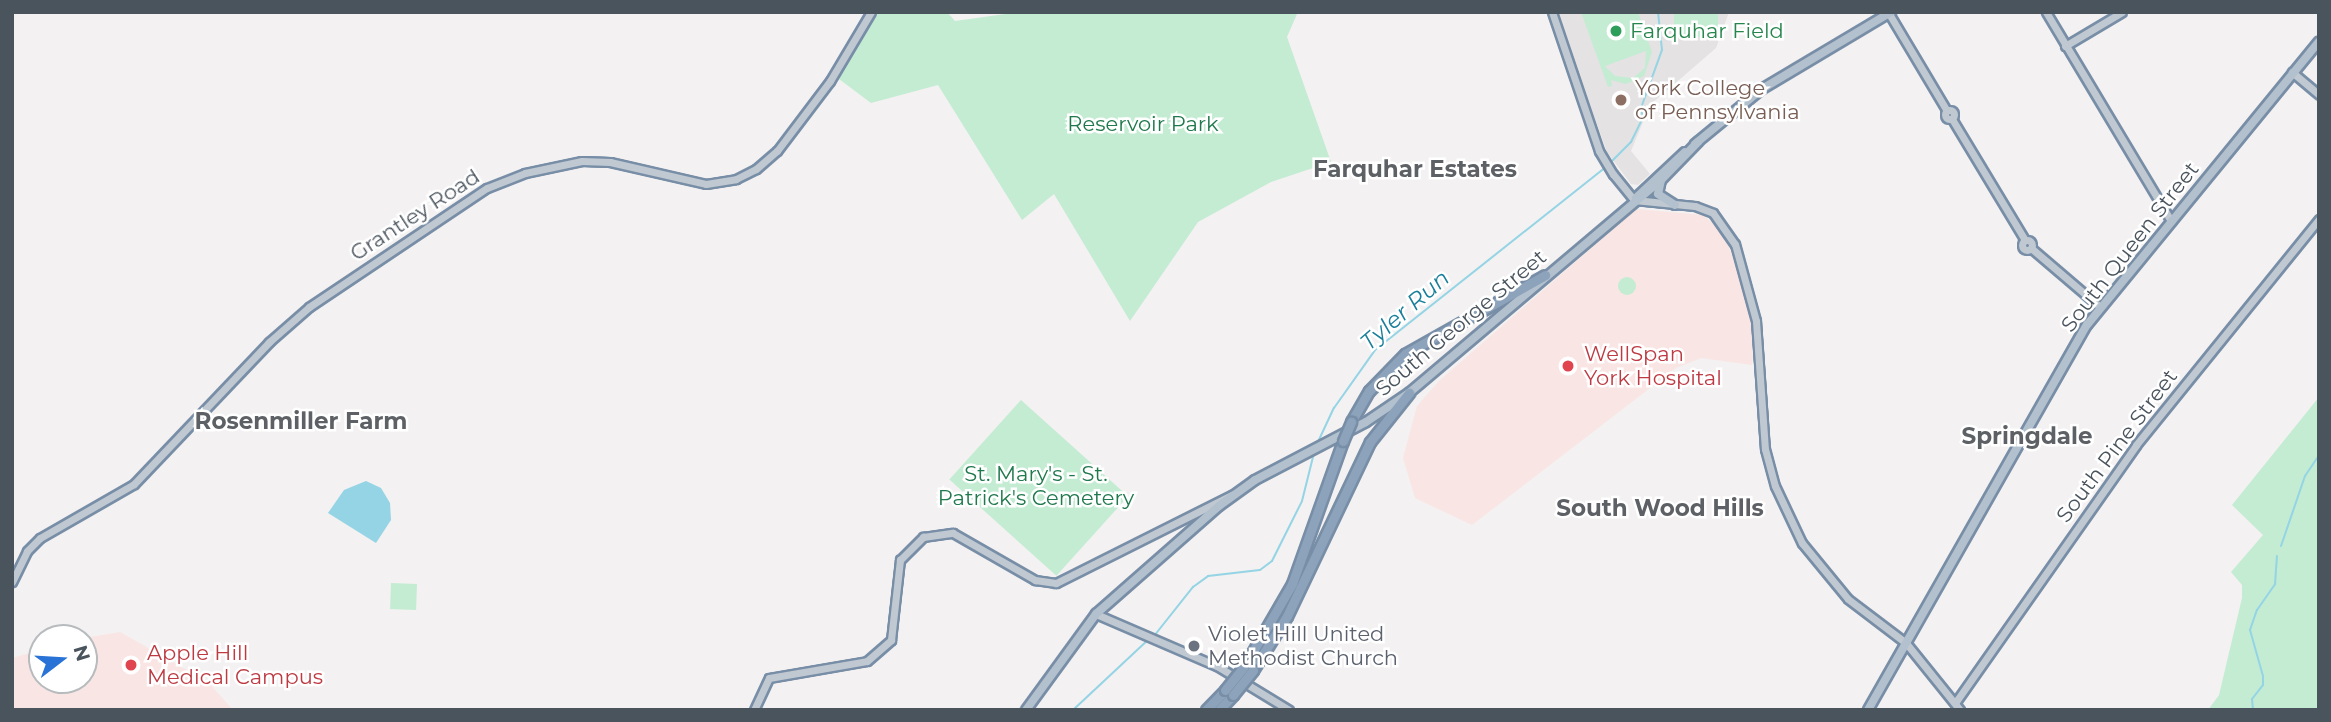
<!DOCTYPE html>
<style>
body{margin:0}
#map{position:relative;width:2331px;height:722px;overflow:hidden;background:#f3f1f1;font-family:Montserrat,sans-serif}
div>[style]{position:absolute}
.education>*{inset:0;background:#e4e2e2}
.medical>*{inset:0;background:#f9e6e4}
.green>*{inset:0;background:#c3ecd3;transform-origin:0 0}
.round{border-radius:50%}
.water>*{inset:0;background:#94d4e5}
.stream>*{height:2px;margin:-1px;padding:0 1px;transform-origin:1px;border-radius:1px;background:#94d4e5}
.roads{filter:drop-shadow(2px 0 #788ea7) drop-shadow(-2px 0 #788ea7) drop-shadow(0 2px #788ea7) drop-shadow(0 -2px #788ea7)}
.secondary>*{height:7px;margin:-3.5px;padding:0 3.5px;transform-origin:3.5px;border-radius:3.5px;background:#c0c9d2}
.secondary>.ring{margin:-3.5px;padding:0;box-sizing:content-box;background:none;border:7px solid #c0c9d2;border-radius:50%}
.primary>*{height:8px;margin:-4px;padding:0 4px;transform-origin:4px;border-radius:4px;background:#b3c0cd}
.highway>*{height:9px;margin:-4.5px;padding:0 4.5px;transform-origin:4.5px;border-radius:4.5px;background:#8ca3bb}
.bridges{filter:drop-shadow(2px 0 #788ea7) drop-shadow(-2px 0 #788ea7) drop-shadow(0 2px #788ea7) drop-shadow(0 -2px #788ea7)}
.highway-bridge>*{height:9px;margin:-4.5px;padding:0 4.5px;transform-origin:4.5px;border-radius:4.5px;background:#8ca3bb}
.dots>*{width:19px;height:19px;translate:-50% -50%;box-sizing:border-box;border:4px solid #fff;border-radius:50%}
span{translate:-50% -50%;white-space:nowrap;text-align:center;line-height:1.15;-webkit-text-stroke:5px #fff;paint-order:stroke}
.leisure-label{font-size:21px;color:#27864d}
.left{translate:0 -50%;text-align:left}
.education-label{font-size:21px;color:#785e54}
.park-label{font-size:21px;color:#1f794c}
.street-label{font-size:21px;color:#4a545d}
.health-label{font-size:21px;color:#be3a42}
.worship-label{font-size:21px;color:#5b616d}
.neighbourhood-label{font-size:23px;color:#5d6165;font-weight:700}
.water-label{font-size:23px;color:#187e9a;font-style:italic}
.frame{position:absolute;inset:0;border:14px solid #4a545d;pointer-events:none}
.north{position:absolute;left:28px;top:624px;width:70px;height:70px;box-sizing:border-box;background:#fff;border:2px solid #b7bbbe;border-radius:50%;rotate:73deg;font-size:19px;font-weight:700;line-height:28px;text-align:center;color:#4a545d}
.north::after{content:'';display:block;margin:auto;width:24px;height:32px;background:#2873d5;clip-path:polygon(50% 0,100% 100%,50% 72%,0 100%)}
</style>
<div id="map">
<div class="education">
<i style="clip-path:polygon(1556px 12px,1729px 12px,1716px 48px,1650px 105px,1631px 151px,1650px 174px,1638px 185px,1631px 184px,1607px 152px)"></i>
</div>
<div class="medical">
<i style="clip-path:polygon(1636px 209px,1703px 215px,1724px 233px,1745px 292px,1754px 336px,1752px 365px,1701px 358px,1676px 368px,1472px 525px,1415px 498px,1403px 458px,1417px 406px,1439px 381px)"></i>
<i style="clip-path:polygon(120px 632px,208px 682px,233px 710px,12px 710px,12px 658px,42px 650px,42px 680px,84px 680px,84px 638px)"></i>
</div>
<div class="green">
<i style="clip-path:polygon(874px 12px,947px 12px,955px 21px,1020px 12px,1302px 12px,1297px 14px,1287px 37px,1331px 162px,1271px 182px,1198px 222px,1130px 321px,1054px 194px,1022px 220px,938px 85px,871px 103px,839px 79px)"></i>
<i style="clip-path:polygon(evenodd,1581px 12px,1638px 12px,1652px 52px,1644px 76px,1626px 84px,1611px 80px,1612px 86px,1608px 87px,1581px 12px,1646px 51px,1645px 68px,1633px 78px,1615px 76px,1605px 66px,1646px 51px)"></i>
<i style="left:1674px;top:12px;width:44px;height:25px"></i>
<i class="round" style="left:1618px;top:277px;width:18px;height:18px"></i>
<i style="clip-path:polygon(2319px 397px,2319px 710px,2208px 710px,2219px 695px,2242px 598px,2242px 585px,2231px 572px,2263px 535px,2232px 505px)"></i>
<i style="left:1021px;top:400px;width:144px;height:107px;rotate:42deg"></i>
<i style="left:391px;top:583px;width:26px;height:26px;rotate:2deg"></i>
</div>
<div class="water">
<i style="clip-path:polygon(366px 481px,381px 488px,390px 503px,391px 520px,376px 543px,328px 513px,344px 490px)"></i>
</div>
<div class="stream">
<i style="left:1610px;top:163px;width:30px;rotate:-45deg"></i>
<i style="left:1631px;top:142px;width:28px;rotate:-64deg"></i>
<i style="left:1643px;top:117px;width:9px;rotate:-103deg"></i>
<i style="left:1641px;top:108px;width:62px;rotate:-70.1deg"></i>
<i style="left:1662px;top:50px;width:38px;rotate:-96deg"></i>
<i style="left:1317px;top:444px;width:40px;rotate:-65deg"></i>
<i style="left:1334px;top:408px;width:71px;rotate:-54.7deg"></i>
<i style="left:1375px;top:350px;width:295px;rotate:-38.4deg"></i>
<i style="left:2281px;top:546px;width:74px;rotate:-71.1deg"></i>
<i style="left:2305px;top:476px;width:25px;rotate:-56deg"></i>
<i style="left:1154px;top:636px;width:63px;rotate:-51.5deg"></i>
<i style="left:1193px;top:587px;width:19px;rotate:-36deg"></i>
<i style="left:1208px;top:576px;width:52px;rotate:-6.6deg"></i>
<i style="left:1260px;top:570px;width:15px;rotate:-37deg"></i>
<i style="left:1272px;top:561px;width:67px;rotate:-63.4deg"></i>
<i style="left:1302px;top:501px;width:49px;rotate:-76deg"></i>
<i style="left:1073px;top:710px;width:104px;rotate:-43.1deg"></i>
<i style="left:2253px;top:710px;width:11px;rotate:-95deg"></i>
<i style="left:2252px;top:699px;width:18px;rotate:-52deg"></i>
<i style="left:2263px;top:685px;width:9px;rotate:-90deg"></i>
<i style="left:2263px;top:676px;width:48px;rotate:-105.8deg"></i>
<i style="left:2250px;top:630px;width:21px;rotate:-71deg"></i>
<i style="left:2257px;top:610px;width:32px;rotate:-55deg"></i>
<i style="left:2275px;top:584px;width:28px;rotate:-86deg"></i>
</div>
<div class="roads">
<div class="secondary">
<i style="left:1552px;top:12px;width:147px;rotate:71.3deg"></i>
<i style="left:1599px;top:151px;width:27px;rotate:59deg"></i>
<i style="left:1613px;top:174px;width:33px;rotate:51deg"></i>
<i style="left:1634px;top:200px;width:61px;rotate:5.6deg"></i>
<i style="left:1695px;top:206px;width:19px;rotate:21deg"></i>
<i style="left:1713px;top:213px;width:38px;rotate:55deg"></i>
<i style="left:1735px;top:244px;width:80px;rotate:74.7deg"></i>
<i style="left:1756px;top:321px;width:128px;rotate:86deg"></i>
<i style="left:1765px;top:449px;width:38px;rotate:75deg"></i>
<i style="left:1775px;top:486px;width:63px;rotate:64.7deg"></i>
<i style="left:1802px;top:543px;width:72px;rotate:50.6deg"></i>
<i style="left:1848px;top:599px;width:73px;rotate:37.2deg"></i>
<i style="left:1906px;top:643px;width:86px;rotate:51.1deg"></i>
<i style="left:1888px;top:12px;width:115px;rotate:59.2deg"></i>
<i style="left:2046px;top:12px;width:244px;rotate:59.1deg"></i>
<i style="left:2065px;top:46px;width:66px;rotate:-30.8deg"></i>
<i style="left:2292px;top:72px;width:35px;rotate:40deg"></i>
<i class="ring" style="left:1945.5px;top:110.5px;width:2px;height:2px"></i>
<i style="left:1952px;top:119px;width:141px;rotate:58.9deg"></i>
<i class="ring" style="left:2022px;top:240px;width:3px;height:3px"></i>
<i style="left:2031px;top:248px;width:91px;rotate:40.5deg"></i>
<i style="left:12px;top:582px;width:34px;rotate:-64deg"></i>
<i style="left:27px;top:551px;width:18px;rotate:-45deg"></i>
<i style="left:40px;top:538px;width:108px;rotate:-29.9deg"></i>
<i style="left:134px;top:484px;width:196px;rotate:-46.4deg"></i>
<i style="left:269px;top:342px;width:53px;rotate:-41.2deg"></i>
<i style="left:309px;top:307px;width:214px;rotate:-33.8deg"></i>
<i style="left:487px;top:188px;width:41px;rotate:-21.5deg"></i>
<i style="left:525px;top:173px;width:58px;rotate:-11.9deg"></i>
<i style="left:582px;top:161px;width:28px;rotate:2deg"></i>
<i style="left:610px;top:162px;width:98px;rotate:12.9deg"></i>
<i style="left:706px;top:184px;width:30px;rotate:-9deg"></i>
<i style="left:736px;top:179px;width:22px;rotate:-27deg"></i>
<i style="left:756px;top:169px;width:28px;rotate:-41deg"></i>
<i style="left:777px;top:151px;width:88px;rotate:-52.9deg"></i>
<i style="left:830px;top:81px;width:80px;rotate:-59.3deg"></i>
<i style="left:1096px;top:614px;width:132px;rotate:23.3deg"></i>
<i style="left:1217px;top:666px;width:84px;rotate:31.4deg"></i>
<i style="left:1955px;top:703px;width:315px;rotate:-54.9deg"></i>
<i style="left:2136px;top:445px;width:291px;rotate:-51deg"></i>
<i style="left:754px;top:710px;width:35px;rotate:-65deg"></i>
<i style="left:769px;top:678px;width:99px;rotate:-9.8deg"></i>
<i style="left:867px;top:661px;width:32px;rotate:-41deg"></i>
<i style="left:891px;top:640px;width:81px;rotate:-83.6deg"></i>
<i style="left:900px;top:560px;width:33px;rotate:-45deg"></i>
<i style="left:923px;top:537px;width:30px;rotate:-8deg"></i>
<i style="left:953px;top:533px;width:95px;rotate:29.8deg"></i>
<i style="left:1035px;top:580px;width:21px;rotate:8deg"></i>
<i style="left:1056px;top:583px;width:197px;rotate:-26.6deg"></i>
</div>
<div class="primary">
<i style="left:1695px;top:144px;width:87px;rotate:-39.4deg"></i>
<i style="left:1762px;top:89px;width:150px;rotate:-30.8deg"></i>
<i style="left:1661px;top:180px;width:14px;rotate:102deg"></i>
<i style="left:1658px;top:194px;width:20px;rotate:33deg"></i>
<i style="left:1636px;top:198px;width:67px;rotate:-43.2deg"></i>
<i style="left:1026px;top:710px;width:119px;rotate:-53.9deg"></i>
<i style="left:1096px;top:614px;width:164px;rotate:-41.3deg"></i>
<i style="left:1219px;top:506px;width:44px;rotate:-35.8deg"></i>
<i style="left:1255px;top:480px;width:125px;rotate:-27.6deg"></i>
<i style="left:1366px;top:422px;width:52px;rotate:-34deg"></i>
<i style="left:1409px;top:393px;width:330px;rotate:-40.2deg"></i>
<i style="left:1661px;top:180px;width:53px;rotate:-45.8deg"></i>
<i style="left:1868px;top:710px;width:443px;rotate:-60.4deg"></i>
<i style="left:2087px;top:325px;width:366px;rotate:-50.7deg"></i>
</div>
<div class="highway">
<i style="left:1351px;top:422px;width:36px;rotate:-60deg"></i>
<i style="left:1369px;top:391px;width:52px;rotate:-45.8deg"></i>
<i style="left:1405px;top:354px;width:161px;rotate:-29.4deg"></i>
<i style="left:1245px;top:665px;width:94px;rotate:-59.9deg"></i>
<i style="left:1292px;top:584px;width:152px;rotate:-70.4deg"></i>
<i style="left:1253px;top:670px;width:64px;rotate:-57.8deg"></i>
<i style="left:1287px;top:616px;width:193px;rotate:-64.5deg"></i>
<i style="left:1370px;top:442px;width:63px;rotate:-51.5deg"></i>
<i style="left:1206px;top:710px;width:28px;rotate:-46deg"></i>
<i style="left:1219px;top:710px;width:21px;rotate:-47deg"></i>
</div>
</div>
<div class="bridges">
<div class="highway-bridge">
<i style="left:1343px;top:441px;width:21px;rotate:-67deg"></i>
<i style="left:1225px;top:690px;width:32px;rotate:-51deg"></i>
<i style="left:1233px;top:695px;width:32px;rotate:-51deg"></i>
</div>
</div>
<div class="dots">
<i style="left:1616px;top:31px;background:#2e9e5b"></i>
<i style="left:1621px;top:100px;background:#8d6e63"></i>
<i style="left:1568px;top:366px;background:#e0444e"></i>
<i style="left:1194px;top:646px;background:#6b7280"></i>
<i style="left:131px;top:665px;background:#e0444e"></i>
</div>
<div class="leisure-label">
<span class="left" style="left:1630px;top:31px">Farquhar Field</span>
</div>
<div class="education-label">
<span class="left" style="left:1635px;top:100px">York College<br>of Pennsylvania</span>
</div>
<div class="park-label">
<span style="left:1143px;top:124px">Reservoir Park</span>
<span style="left:1036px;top:486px">St. Mary's - St.<br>Patrick's Cemetery</span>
</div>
<div class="street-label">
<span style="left:415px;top:215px;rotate:-33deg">Grantley Road</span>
<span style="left:2130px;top:247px;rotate:-52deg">South Queen Street</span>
<span style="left:1461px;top:323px;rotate:-40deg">South George Street</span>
<span style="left:2117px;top:446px;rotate:-53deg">South Pine Street</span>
</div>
<div class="health-label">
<span class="left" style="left:1584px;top:366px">WellSpan<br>York Hospital</span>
<span class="left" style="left:147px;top:665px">Apple Hill<br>Medical Campus</span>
</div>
<div class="worship-label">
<span class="left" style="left:1208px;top:646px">Violet Hill United<br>Methodist Church</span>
</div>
<div class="neighbourhood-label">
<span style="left:1415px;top:169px">Farquhar Estates</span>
<span style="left:301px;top:421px">Rosenmiller Farm</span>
<span style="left:2027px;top:436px">Springdale</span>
<span style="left:1660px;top:508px">South Wood Hills</span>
</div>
<div class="water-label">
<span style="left:1405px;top:310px;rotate:-41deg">Tyler Run</span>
</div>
<div class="frame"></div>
<div class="north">N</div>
</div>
